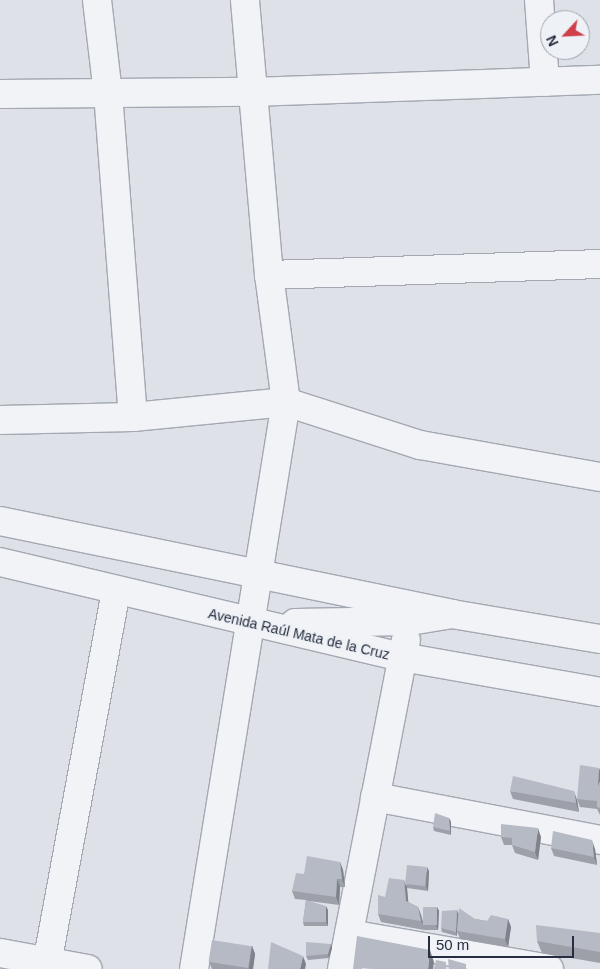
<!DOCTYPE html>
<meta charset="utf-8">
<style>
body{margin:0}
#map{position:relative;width:600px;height:969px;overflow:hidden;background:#dee1e8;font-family:Arial,sans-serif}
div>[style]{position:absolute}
.roads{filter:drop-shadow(1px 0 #a3a8b2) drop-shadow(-1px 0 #a3a8b2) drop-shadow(0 1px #a3a8b2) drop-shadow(0 -1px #a3a8b2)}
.minor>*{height:28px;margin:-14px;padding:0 14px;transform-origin:14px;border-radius:14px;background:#f1f3f6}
.wall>*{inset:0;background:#9da0a9}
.shaded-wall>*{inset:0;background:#7f828a}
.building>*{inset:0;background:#b6bac5;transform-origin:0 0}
span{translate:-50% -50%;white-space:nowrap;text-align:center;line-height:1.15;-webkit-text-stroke:4.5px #eef1f6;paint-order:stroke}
.street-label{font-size:14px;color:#272e3f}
.north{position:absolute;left:540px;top:10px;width:50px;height:50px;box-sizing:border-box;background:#eef1f6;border:1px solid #9ea3ad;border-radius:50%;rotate:245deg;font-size:14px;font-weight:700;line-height:20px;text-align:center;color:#272e3f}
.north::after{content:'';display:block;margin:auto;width:18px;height:22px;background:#d0404a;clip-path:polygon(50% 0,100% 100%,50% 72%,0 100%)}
.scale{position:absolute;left:428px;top:936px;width:146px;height:22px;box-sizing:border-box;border:2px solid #272e3f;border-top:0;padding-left:6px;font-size:15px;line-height:18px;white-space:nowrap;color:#272e3f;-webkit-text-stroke:4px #eef1f6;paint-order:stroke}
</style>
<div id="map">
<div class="roads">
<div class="minor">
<i style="left:97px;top:0;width:94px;rotate:83.3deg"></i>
<i style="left:108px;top:93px;width:325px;rotate:85.6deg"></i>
<i style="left:539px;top:0;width:82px;rotate:85.8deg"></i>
<i style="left:0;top:94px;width:251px;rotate:-0.5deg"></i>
<i style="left:251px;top:92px;width:349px;rotate:-2deg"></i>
<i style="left:269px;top:275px;width:331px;rotate:-1.9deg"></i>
<i style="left:0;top:420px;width:133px;rotate:-1.3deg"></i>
<i style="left:133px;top:417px;width:154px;rotate:-5.6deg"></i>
<i style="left:286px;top:402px;width:141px;rotate:17.8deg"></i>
<i style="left:420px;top:445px;width:183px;rotate:10.1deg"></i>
<i style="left:0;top:521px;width:461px;rotate:11.6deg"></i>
<i style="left:0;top:562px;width:413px;rotate:13.3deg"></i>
<i style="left:402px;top:657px;width:201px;rotate:10deg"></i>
<i style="left:295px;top:623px;width:115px;rotate:-1deg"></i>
<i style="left:410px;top:621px;width:43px;rotate:-9.5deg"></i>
<i style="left:452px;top:614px;width:150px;rotate:9.6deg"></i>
<i style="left:375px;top:797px;width:229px;rotate:10.8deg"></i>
<i style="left:349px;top:934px;width:203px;rotate:9.9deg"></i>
<i style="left:0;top:953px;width:89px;rotate:10.3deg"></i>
<i style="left:46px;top:969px;width:383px;rotate:-79.5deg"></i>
<i style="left:194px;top:969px;width:574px;rotate:-80.78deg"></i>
<i style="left:286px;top:402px;width:128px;rotate:-97.6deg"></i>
<i style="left:269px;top:275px;width:276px;rotate:-95deg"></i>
<i style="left:342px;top:969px;width:335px;rotate:-79deg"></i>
</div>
</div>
<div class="wall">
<i style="clip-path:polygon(600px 770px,600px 815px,597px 809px,580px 807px,577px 799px)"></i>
<i style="clip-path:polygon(510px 791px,577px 800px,579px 812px,513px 799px)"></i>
<i style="clip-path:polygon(449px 818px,451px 822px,451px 835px,434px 831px,433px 827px)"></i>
<i style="clip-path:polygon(501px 837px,541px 837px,538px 860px,515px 853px,512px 845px,504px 845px)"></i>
<i style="clip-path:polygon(551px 848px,595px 849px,597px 865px,554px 856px)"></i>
<i style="clip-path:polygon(340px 862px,343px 870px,345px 887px,340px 887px,339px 905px,309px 901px,328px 910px,328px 926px,304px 926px,303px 922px,306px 900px,295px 899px,292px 891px,304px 874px)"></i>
<i style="clip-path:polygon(429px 871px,428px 891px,407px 888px,408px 902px,418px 907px,421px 915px,423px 921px,437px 907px,439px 911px,438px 930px,424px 930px,381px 922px,378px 914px,385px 897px)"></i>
<i style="clip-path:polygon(457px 910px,458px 913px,475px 919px,487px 921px,508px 919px,511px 927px,508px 947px,460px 939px,457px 931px,457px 936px,442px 932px,441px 928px)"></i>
<i style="clip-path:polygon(600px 933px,600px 963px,542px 953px,537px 941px)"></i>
<i style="clip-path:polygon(331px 944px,332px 948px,329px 958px,308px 960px,306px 956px)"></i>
<i style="clip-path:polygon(252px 946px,255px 954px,253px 969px,212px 969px,209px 962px)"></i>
</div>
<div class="shaded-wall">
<i style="clip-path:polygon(599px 768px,600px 770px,600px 791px,598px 786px)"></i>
<i style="clip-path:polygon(574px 791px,577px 800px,579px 812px,576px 803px)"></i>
<i style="clip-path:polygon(449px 818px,451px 822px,451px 835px,450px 831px)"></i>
<i style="clip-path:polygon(538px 828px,541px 837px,538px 860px,535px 852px)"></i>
<i style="clip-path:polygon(592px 840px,595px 849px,597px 865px,594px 857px)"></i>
<i style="clip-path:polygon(340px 862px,343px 870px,345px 887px,342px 879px)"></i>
<i style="clip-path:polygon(427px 867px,429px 871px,428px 891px,426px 887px)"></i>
<i style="clip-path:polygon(337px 879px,340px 887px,339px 905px,336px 897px)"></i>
<i style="clip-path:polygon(404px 880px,407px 888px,409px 909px,406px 901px)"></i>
<i style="clip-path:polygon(326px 906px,328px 910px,328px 926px,326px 922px)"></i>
<i style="clip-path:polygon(418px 907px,421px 915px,423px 925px,421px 921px)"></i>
<i style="clip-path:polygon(437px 907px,439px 911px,438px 930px,436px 926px)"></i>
<i style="clip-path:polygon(457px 910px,458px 914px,457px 936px,456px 932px)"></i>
<i style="clip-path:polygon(508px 919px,511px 927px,508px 947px,505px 939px)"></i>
<i style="clip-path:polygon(331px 944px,332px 948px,329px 958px,328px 954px)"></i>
<i style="clip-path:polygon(252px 946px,255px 954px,253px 969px,249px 969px,249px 967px)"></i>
<i style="clip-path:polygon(430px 950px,434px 962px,433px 969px,428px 969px)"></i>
<i style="clip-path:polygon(303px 956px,306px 964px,305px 969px,300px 969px)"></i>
</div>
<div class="building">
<i style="clip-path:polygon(580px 765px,599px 768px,598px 786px,600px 781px,600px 808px,597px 807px,597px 801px,577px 799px)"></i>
<i style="clip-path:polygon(513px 776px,574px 791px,576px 803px,510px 791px)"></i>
<i style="clip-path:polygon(435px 813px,449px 818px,450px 831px,433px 827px)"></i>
<i style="clip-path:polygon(501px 824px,538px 828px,535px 852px,512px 845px,512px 838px,501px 837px)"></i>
<i style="clip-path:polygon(553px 831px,592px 840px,594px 857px,551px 848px)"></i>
<i style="clip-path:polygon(307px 856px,340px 862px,342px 879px,337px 879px,336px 897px,292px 891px,296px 873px,304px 874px)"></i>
<i style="left:407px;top:865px;width:20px;height:19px;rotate:6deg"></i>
<i style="clip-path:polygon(389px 878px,404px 880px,406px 901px,418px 907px,421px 921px,378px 914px,378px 895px,385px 897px)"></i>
<i style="clip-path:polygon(306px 900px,326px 906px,326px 922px,303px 922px)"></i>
<i style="left:423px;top:907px;width:14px;height:18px"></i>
<i style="clip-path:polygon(459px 908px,475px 919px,487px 921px,491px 915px,508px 919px,505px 939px,457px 931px)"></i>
<i style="clip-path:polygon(457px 910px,456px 932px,441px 928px,442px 911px)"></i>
<i style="clip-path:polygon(536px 925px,600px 933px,600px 952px,537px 941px)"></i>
<i style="clip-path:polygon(357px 936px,430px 950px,428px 969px,371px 969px,362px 968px,362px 969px,353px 969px)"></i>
<i style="left:212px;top:940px;width:40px;height:22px;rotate:9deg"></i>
<i style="clip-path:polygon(271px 942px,303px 956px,300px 969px,268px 969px)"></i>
<i style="clip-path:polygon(306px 942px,331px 944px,328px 954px,306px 956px)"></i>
<i style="clip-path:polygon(448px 959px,466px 964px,466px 969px,449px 969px)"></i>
<i style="clip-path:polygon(436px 960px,446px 962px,446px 969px,434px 969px)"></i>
</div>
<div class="street-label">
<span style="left:299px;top:634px;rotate:13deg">Avenida Raúl Mata de la Cruz</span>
</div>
<div class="north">N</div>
<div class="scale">50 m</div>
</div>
